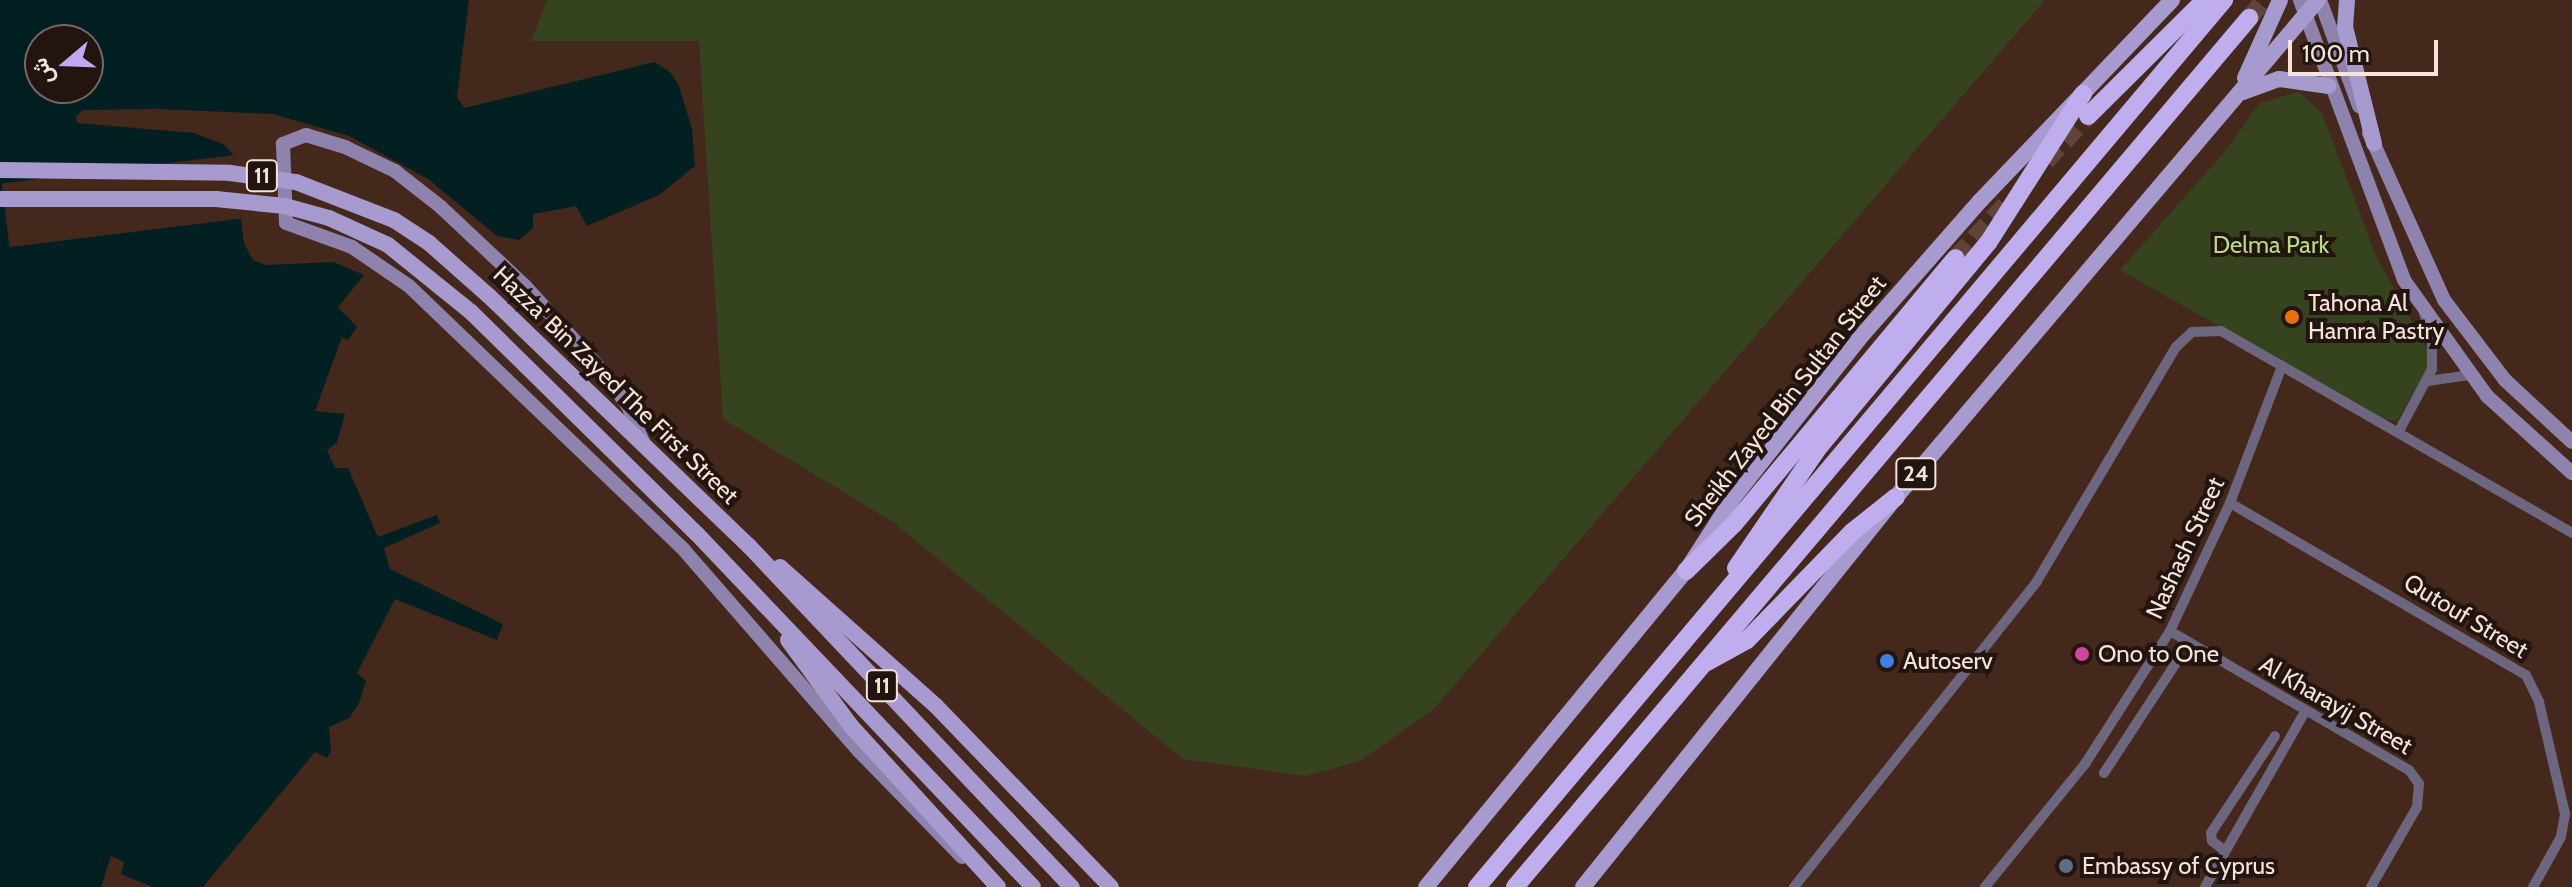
<!DOCTYPE html>
<meta charset="utf-8">
<style>
body{margin:0}
#map{position:relative;width:2572px;height:887px;overflow:hidden;background:#45281c;font-family:Cabin,Vazirmatn,sans-serif}
div>[style]{position:absolute}
.green>*{inset:0;background:#35431f}
.water>*{inset:0;background:#022021}
.pier>*{inset:0;background:#45281c;transform-origin:0 0}
.highway-tunnel>*{height:18px;margin-top:-9px;transform-origin:0;background:repeating-linear-gradient(90deg,#604439 0 18px,transparent 0 27px)}
.street>*{height:10px;margin:-5px;padding:0 5px;transform-origin:5px;border-radius:5px;background:#6c667f}
.secondary>*{height:14px;margin:-7px;padding:0 7px;transform-origin:7px;border-radius:7px;background:#8e83ac}
.primary>*{height:16px;margin:-8px;padding:0 8px;transform-origin:8px;border-radius:8px;background:#a79ace}
.highway>*{height:18px;margin:-9px;padding:0 9px;transform-origin:9px;border-radius:9px;background:#bfaeed}
.primary-bridge>*{height:16px;margin:-8px;padding:0 8px;transform-origin:8px;border-radius:8px;background:#a79ace}
.dots>*{width:22px;height:22px;translate:-50% -50%;box-sizing:border-box;border:4px solid #22150f;border-radius:50%}
span{translate:-50% -50%;white-space:nowrap;text-align:center;line-height:1.15;-webkit-text-stroke:8px #22150f;paint-order:stroke}
.shield-label span{padding:2px 6px;background:#22150f;border:2px solid;border-radius:6px;-webkit-text-stroke-width:0}
.shield-label{font-size:22px;color:#f6e3db;font-weight:700}
.park-label{font-size:24px;color:#b8da83}
.poi-label{font-size:24px;color:#f6e3db}
.left{translate:0 -50%;text-align:left}
.street-label{font-size:24px;color:#f6e3db}
.north{position:absolute;left:24px;top:24px;width:80px;height:80px;box-sizing:border-box;background:#22150f;border:2px solid #776761;border-radius:50%;rotate:251deg;font-size:22px;font-weight:700;line-height:32px;text-align:center;color:#f6e3db}
.north::after{content:'';display:block;margin:auto;width:28px;height:36px;background:#bea9f4;clip-path:polygon(50% 0,100% 100%,50% 72%,0 100%)}
.scale{position:absolute;left:2288px;top:40px;width:150px;height:36px;box-sizing:border-box;border:4px solid #f6e3db;border-top:0;padding-left:10px;font-size:24px;line-height:28px;white-space:nowrap;color:#f6e3db;-webkit-text-stroke:6px #22150f;paint-order:stroke}
</style>
<div id="map">
<div class="green">
<i style="clip-path:polygon(547px 0,2045px 0,1433px 710px,1360px 761px,1306px 776px,1183px 759px,893px 522px,723px 419px,699px 41px,531px 41px)"></i>
<i style="clip-path:polygon(2299px 92px,2322px 113px,2376px 256px,2428px 351px,2430px 363px,2397px 421px,2384px 419px,2120px 270px,2222px 155px,2260px 103px)"></i>
</div>
<div class="water">
<i style="clip-path:polygon(evenodd,0 0,469px 0,457px 97px,464px 108px,655px 62px,671px 73px,679px 86px,692px 129px,695px 166px,659px 195px,587px 226px,576px 206px,533px 214px,533px 228px,519px 240px,497px 236px,428px 179px,349px 136px,273px 114px,158px 109px,83px 110px,76px 116px,77px 123px,194px 133px,223px 144px,234px 155px,244px 244px,253px 260px,266px 265px,333px 262px,364px 275px,338px 307px,357px 327px,348px 340px,342px 337px,315px 411px,345px 414px,337px 443px,327px 450px,335px 468px,348px 468px,378px 537px,437px 515px,440px 523px,384px 548px,390px 569px,503px 624px,497px 640px,395px 599px,357px 673px,366px 681px,359px 703px,349px 718px,329px 727px,331px 752px,327px 758px,315px 752px,203px 887px,153px 887px,121px 874px,124px 862px,111px 856px,101px 887px,0 887px,0 0,40px 40px,88px 40px,88px 88px,40px 88px,40px 40px)"></i>
</div>
<div class="pier">
<i style="left:234px;top:155px;width:64px;height:234px;rotate:83deg"></i>
</div>
<div class="highway-tunnel">
<i style="left:2249px;top:18px;width:23px;rotate:-50deg"></i>
<i style="left:2046px;top:161px;width:62px;rotate:-47deg"></i>
<i style="left:1956px;top:258px;width:79px;rotate:-47deg"></i>
</div>
<div class="street">
<i style="left:2428px;top:381px;width:41px;rotate:-8.3deg"></i>
<i style="left:2398px;top:433px;width:72px;rotate:-62deg"></i>
<i style="left:2432px;top:369px;width:24px;rotate:-90deg"></i>
<i style="left:2432px;top:345px;width:34px;rotate:-104deg"></i>
<i style="left:2230px;top:503px;width:342px;rotate:30.2deg"></i>
<i style="left:2526px;top:675px;width:30px;rotate:64deg"></i>
<i style="left:2539px;top:702px;width:115px;rotate:76.9deg"></i>
<i style="left:2565px;top:814px;width:23px;rotate:100deg"></i>
<i style="left:2561px;top:837px;width:57px;rotate:119.2deg"></i>
<i style="left:2170px;top:631px;width:276px;rotate:30.2deg"></i>
<i style="left:2409px;top:770px;width:17px;rotate:54deg"></i>
<i style="left:2419px;top:784px;width:23px;rotate:95deg"></i>
<i style="left:2417px;top:807px;width:92px;rotate:119.9deg"></i>
<i style="left:2104px;top:773px;width:131px;rotate:-56.8deg"></i>
<i style="left:2225px;top:851px;width:16px;rotate:-142deg"></i>
<i style="left:2212px;top:841px;width:8px;rotate:-97deg"></i>
<i style="left:2211px;top:833px;width:116px;rotate:-56.6deg"></i>
<i style="left:1794px;top:887px;width:391px;rotate:-51.5deg"></i>
<i style="left:2037px;top:581px;width:272px;rotate:-59.3deg"></i>
<i style="left:2176px;top:347px;width:22px;rotate:-43deg"></i>
<i style="left:2192px;top:332px;width:29px;rotate:-2deg"></i>
<i style="left:2221px;top:331px;width:405px;rotate:29.9deg"></i>
<i style="left:1985px;top:887px;width:159px;rotate:-50.9deg"></i>
<i style="left:2085px;top:764px;width:158px;rotate:-57.4deg"></i>
<i style="left:2170px;top:631px;width:141px;rotate:-64.9deg"></i>
<i style="left:2230px;top:503px;width:147px;rotate:-69.2deg"></i>
<i style="left:2205px;top:887px;width:202px;rotate:-60.3deg"></i>
</div>
<div class="secondary">
<i style="left:2300px;top:0;width:299px;rotate:69.6deg"></i>
<i style="left:2404px;top:280px;width:143px;rotate:54.4deg"></i>
<i style="left:2487px;top:396px;width:115px;rotate:42.2deg"></i>
<i style="left:2320px;top:0;width:113px;rotate:69.8deg"></i>
<i style="left:2369px;top:133px;width:183px;rotate:65.8deg"></i>
<i style="left:2444px;top:300px;width:101px;rotate:52.7deg"></i>
<i style="left:2505px;top:380px;width:91px;rotate:42.8deg"></i>
<i style="left:644px;top:444px;width:41px;rotate:-112.8deg"></i>
<i style="left:628px;top:406px;width:41px;rotate:-126deg"></i>
<i style="left:604px;top:373px;width:118px;rotate:-132.2deg"></i>
<i style="left:525px;top:286px;width:115px;rotate:-136.8deg"></i>
<i style="left:441px;top:207px;width:58px;rotate:-142deg"></i>
<i style="left:395px;top:171px;width:55px;rotate:-154.4deg"></i>
<i style="left:345px;top:147px;width:41px;rotate:-162.9deg"></i>
<i style="left:306px;top:135px;width:25px;rotate:159deg"></i>
<i style="left:283px;top:144px;width:79px;rotate:87.8deg"></i>
<i style="left:286px;top:223px;width:70px;rotate:20deg"></i>
<i style="left:352px;top:247px;width:69px;rotate:34.4deg"></i>
<i style="left:409px;top:286px;width:381px;rotate:43.8deg"></i>
<i style="left:684px;top:550px;width:267px;rotate:49deg"></i>
<i style="left:859px;top:751px;width:148px;rotate:45.8deg"></i>
</div>
<div class="primary">
<i style="left:2347px;top:0;width:27px;rotate:94deg"></i>
<i style="left:2345px;top:27px;width:120px;rotate:76deg"></i>
<i style="left:2245px;top:78px;width:85px;rotate:-65.8deg"></i>
<i style="left:2243px;top:92px;width:38px;rotate:-20deg"></i>
<i style="left:2279px;top:79px;width:50px;rotate:8deg"></i>
<i style="left:489px;top:296px;width:361px;rotate:43.9deg"></i>
<i style="left:749px;top:546px;width:470px;rotate:46.6deg"></i>
<i style="left:471px;top:312px;width:317px;rotate:44.5deg"></i>
<i style="left:697px;top:534px;width:487px;rotate:46.4deg"></i>
<i style="left:780px;top:567px;width:209px;rotate:41.7deg"></i>
<i style="left:936px;top:706px;width:252px;rotate:46deg"></i>
<i style="left:788px;top:640px;width:107px;rotate:53.8deg"></i>
<i style="left:851px;top:726px;width:218px;rotate:47.6deg"></i>
<i style="left:1426px;top:887px;width:409px;rotate:-50.6deg"></i>
<i style="left:1686px;top:571px;width:87px;rotate:-57.2deg"></i>
<i style="left:1733px;top:498px;width:211px;rotate:-51.6deg"></i>
<i style="left:1864px;top:333px;width:176px;rotate:-48.7deg"></i>
<i style="left:1980px;top:201px;width:278px;rotate:-46.3deg"></i>
<i style="left:1583px;top:887px;width:500px;rotate:-51.25deg"></i>
<i style="left:1896px;top:497px;width:652px;rotate:-49.67deg"></i>
</div>
<div class="highway">
<i style="left:2088px;top:116px;width:165px;rotate:-44.8deg"></i>
<i style="left:1736px;top:568px;width:147px;rotate:-55.6deg"></i>
<i style="left:1819px;top:447px;width:265px;rotate:-50.4deg"></i>
<i style="left:1988px;top:243px;width:177px;rotate:-57.5deg"></i>
<i style="left:1686px;top:571px;width:67px;rotate:-44.4deg"></i>
<i style="left:1734px;top:524px;width:346px;rotate:-50.2deg"></i>
<i style="left:1707px;top:662px;width:46px;rotate:-28.8deg"></i>
<i style="left:1747px;top:640px;width:151px;rotate:-45.8deg"></i>
<i style="left:1852px;top:532px;width:56px;rotate:-38.5deg"></i>
<i style="left:1477px;top:887px;width:1160px;rotate:-49.9deg"></i>
<i style="left:1515px;top:887px;width:1138px;rotate:-49.81deg"></i>
</div>
<div class="primary-bridge">
<i style="left:0;top:170px;width:230px;rotate:0.7deg"></i>
<i style="left:230px;top:173px;width:67px;rotate:7.8deg"></i>
<i style="left:296px;top:182px;width:105px;rotate:21.2deg"></i>
<i style="left:394px;top:220px;width:42px;rotate:33.3deg"></i>
<i style="left:429px;top:243px;width:80px;rotate:41.5deg"></i>
<i style="left:0;top:199px;width:216px"></i>
<i style="left:216px;top:199px;width:69px;rotate:5.8deg"></i>
<i style="left:285px;top:206px;width:46px;rotate:15.3deg"></i>
<i style="left:329px;top:218px;width:65px;rotate:24.6deg"></i>
<i style="left:388px;top:245px;width:107px;rotate:38.9deg"></i>
</div>
<div class="dots">
<i style="left:2292px;top:317px;background:#e8710a"></i>
<i style="left:2082px;top:654px;background:#d1479c"></i>
<i style="left:1887px;top:661px;background:#3f7fe0"></i>
<i style="left:2066px;top:866px;background:#5c6f8a"></i>
</div>
<div class="shield-label">
<span style="left:262px;top:176px">11</span>
<span style="left:1916px;top:474px">24</span>
<span style="left:882px;top:686px">11</span>
</div>
<div class="park-label">
<span style="left:2271px;top:245px">Delma Park</span>
</div>
<div class="poi-label">
<span class="left" style="left:2308px;top:317px">Tahona Al<br>Hamra Pastry</span>
<span class="left" style="left:2098px;top:654px">Ono to One</span>
<span class="left" style="left:1903px;top:661px">Autoserv</span>
<span class="left" style="left:2082px;top:866px">Embassy of Cyprus</span>
</div>
<div class="street-label">
<span style="left:616px;top:385px;rotate:44deg">Hazza' Bin Zayed The First Street</span>
<span style="left:1785px;top:401px;rotate:-52deg">Sheikh Zayed Bin Sultan Street</span>
<span style="left:2185px;top:548px;rotate:-65deg">Nashash Street</span>
<span style="left:2466px;top:616px;rotate:31deg">Qutouf Street</span>
<span style="left:2336px;top:705px;rotate:30deg">Al Kharayij Street</span>
</div>
<div class="north">ش</div>
<div class="scale">100 m</div>
</div>
